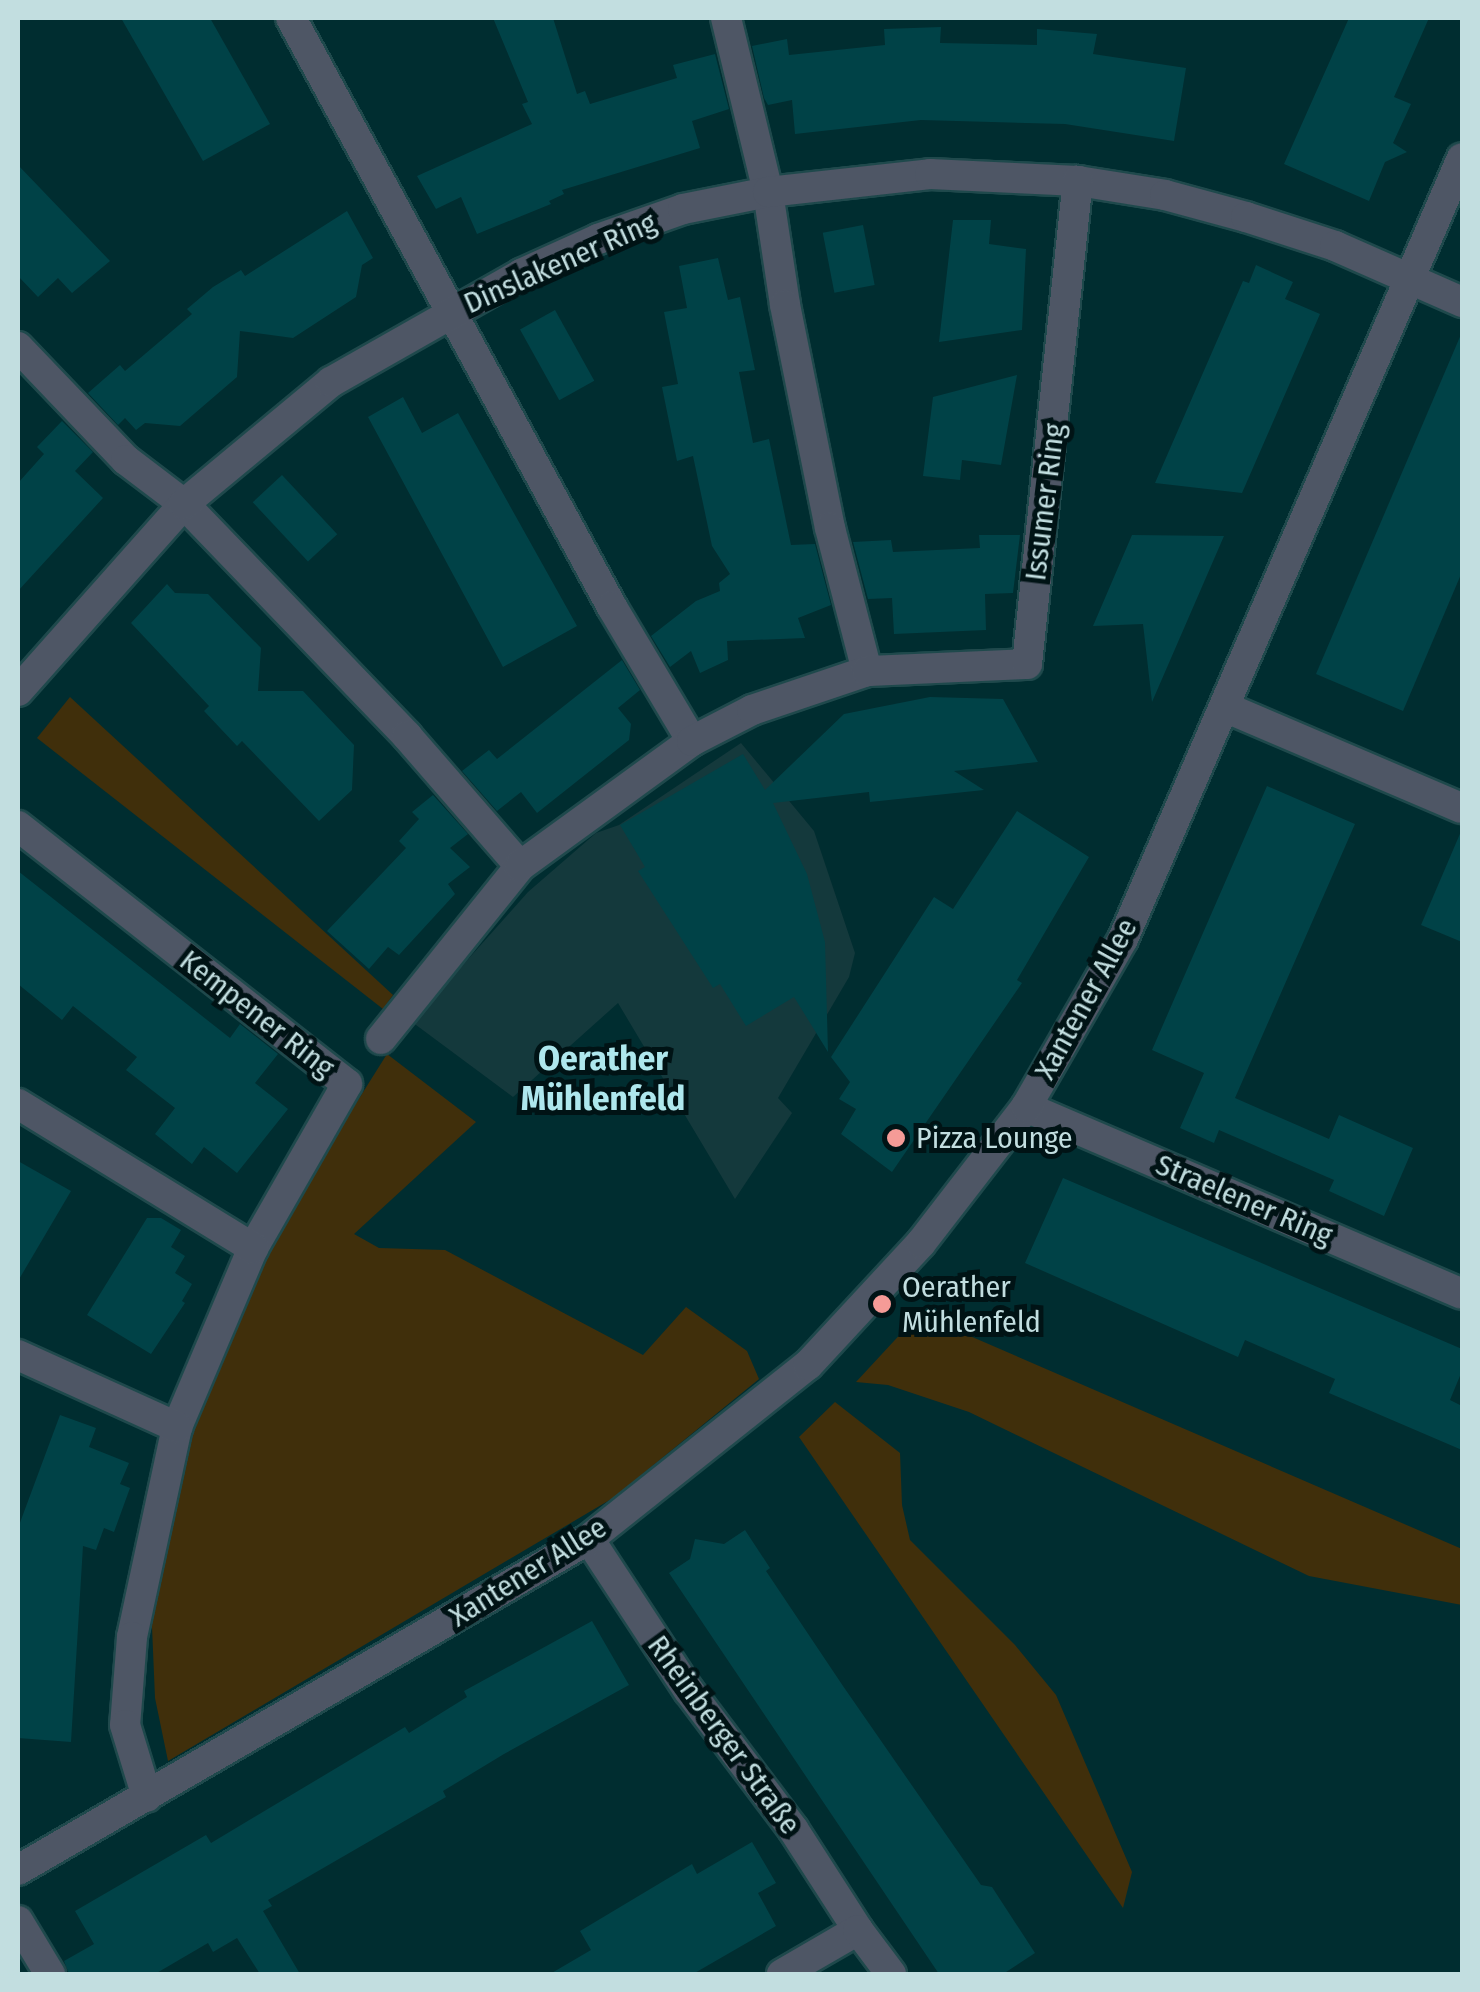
<!DOCTYPE html>
<meta charset="utf-8">
<style>
body{margin:0}
#map{position:relative;width:1480px;height:1992px;overflow:hidden;background:#002d30;font-family:"Fira Sans Condensed",sans-serif}
div>[style]{position:absolute}
.built>*{inset:0;background:#14393c}
.green>*{inset:0;background:#402f0b}
.building>*{inset:0;background:#004247;transform-origin:0 0}
.roads{filter:drop-shadow(2px 0 #1f494c) drop-shadow(-2px 0 #1f494c) drop-shadow(0 2px #1f494c) drop-shadow(0 -2px #1f494c)}
.minor>*{height:30px;margin:-15px;padding:0 15px;transform-origin:15px;border-radius:15px;background:#4e5665}
.dots>*{width:28px;height:28px;translate:-50% -50%;box-sizing:border-box;border:5px solid #001315;border-radius:50%}
span{translate:-50% -50%;white-space:nowrap;text-align:center;line-height:1.15;-webkit-text-stroke:10px #001315;paint-order:stroke}
.street-label{font-size:30px;color:#c2dee0}
.poi-label{font-size:30px;color:#c2dee0}
.left{translate:0 -50%;text-align:left}
.quarter-label{font-size:35px;color:#aee7ed;font-weight:700}
.frame{position:absolute;inset:0;border:20px solid #c2dee0;pointer-events:none}
</style>
<div id="map">
<div class="built">
<i style="clip-path:polygon(741px 743px,814px 831px,855px 953px,849px 977px,778px 1098px,792px 1113px,735px 1199px,618px 1003px,513px 1097px,412px 1022px,528px 892px,596px 833px,619px 825px)"></i>
</div>
<div class="green">
<i style="clip-path:polygon(70px 697px,393px 995px,383px 1009px,37px 738px)"></i>
<i style="clip-path:polygon(387px 1054px,476px 1122px,354px 1234px,379px 1248px,445px 1250px,643px 1355px,686px 1307px,747px 1351px,759px 1379px,613px 1498px,168px 1761px,155px 1698px,151px 1603px,179px 1470px,215px 1366px,272px 1237px)"></i>
<i style="clip-path:polygon(919px 1314px,1462px 1549px,1462px 1605px,1309px 1576px,969px 1412px,888px 1385px,856px 1382px)"></i>
<i style="clip-path:polygon(835px 1402px,900px 1453px,902px 1505px,910px 1540px,1015px 1645px,1056px 1695px,1132px 1872px,1123px 1908px,799px 1437px)"></i>
</div>
<div class="building">
<i style="clip-path:polygon(121px 18px,210px 18px,270px 124px,203px 161px)"></i>
<i style="clip-path:polygon(493px 18px,553px 18px,577px 94px,585px 91px,590px 104px,677px 78px,673px 65px,715px 54px,729px 109px,692px 121px,700px 148px,562px 190px,564px 194px,549px 201px,551px 204px,477px 234px,461px 197px,436px 209px,417px 176px,532px 124px,522px 104px,528px 102px)"></i>
<i style="clip-path:polygon(1349px 18px,1429px 18px,1394px 97px,1411px 104px,1393px 143px,1407px 152px,1385px 162px,1369px 201px,1284px 164px)"></i>
<i style="clip-path:polygon(941px 27px,940px 43px,1037px 45px,1037px 29px,1097px 34px,1093px 54px,1186px 68px,1174px 141px,1065px 124px,921px 120px,795px 134px,792px 100px,768px 105px,764px 98px,752px 46px,787px 39px,789px 55px,885px 45px,884px 29px)"></i>
<i style="clip-path:polygon(18px 165px,110px 261px,72px 293px,58px 278px,38px 297px,18px 276px)"></i>
<i style="clip-path:polygon(347px 211px,373px 258px,362px 265px,356px 297px,293px 338px,240px 331px,237px 377px,180px 426px,145px 423px,136px 430px,125px 418px,118px 425px,88px 393px,120px 365px,125px 371px,192px 314px,187px 309px,213px 287px,241px 270px,245px 276px)"></i>
<i style="clip-path:polygon(953px 220px,991px 220px,989px 244px,1026px 249px,1022px 330px,939px 342px)"></i>
<i style="left:863px;top:225px;width:61px;height:41px;rotate:79deg"></i>
<i style="clip-path:polygon(718px 258px,728px 300px,740px 297px,755px 370px,739px 372px,753px 443px,769px 439px,791px 545px,815px 544px,831px 605px,798px 618px,805px 638px,727px 641px,728px 660px,700px 673px,691px 651px,670px 667px,651px 636px,696px 601px,720px 591px,719px 583px,730px 574px,712px 546px,693px 456px,677px 461px,662px 387px,678px 384px,664px 312px,687px 308px,679px 266px)"></i>
<i style="clip-path:polygon(1256px 265px,1293px 282px,1285px 299px,1320px 314px,1242px 493px,1155px 483px,1243px 281px,1249px 283px)"></i>
<i style="left:555px;top:310px;width:81px;height:40px;rotate:61deg"></i>
<i style="clip-path:polygon(1462px 332px,1462px 572px,1403px 711px,1316px 674px)"></i>
<i style="clip-path:polygon(1017px 375px,1001px 465px,962px 460px,960px 480px,923px 476px,933px 397px)"></i>
<i style="clip-path:polygon(403px 397px,422px 433px,458px 413px,577px 626px,503px 667px,368px 417px)"></i>
<i style="clip-path:polygon(62px 421px,93px 452px,75px 471px,103px 498px,18px 591px,18px 483px,44px 454px,37px 447px)"></i>
<i style="left:282px;top:475px;width:81px;height:40px;rotate:47deg"></i>
<i style="clip-path:polygon(979px 535px,1020px 535px,1013px 593px,985px 594px,986px 630px,894px 634px,892px 598px,868px 599px,853px 542px,891px 540px,893px 552px,980px 548px)"></i>
<i style="clip-path:polygon(1132px 535px,1224px 536px,1152px 702px,1143px 624px,1093px 626px)"></i>
<i style="clip-path:polygon(167px 584px,175px 593px,208px 594px,261px 648px,258px 691px,303px 691px,354px 745px,352px 790px,319px 821px,242px 741px,237px 746px,204px 711px,209px 706px,131px 623px)"></i>
<i style="clip-path:polygon(622px 660px,640px 690px,618px 708px,631px 724px,629px 740px,537px 813px,521px 792px,497px 811px,462px 771px,489px 750px,497px 759px)"></i>
<i style="clip-path:polygon(930px 697px,1003px 699px,1038px 762px,954px 771px,984px 790px,870px 802px,869px 792px,773px 803px,807px 874px,825px 942px,828px 1052px,794px 997px,746px 1026px,720px 984px,713px 988px,638px 871px,645px 867px,620px 825px,743px 754px,765px 790px,844px 714px)"></i>
<i style="clip-path:polygon(1267px 786px,1355px 824px,1235px 1098px,1329px 1139px,1339px 1115px,1413px 1148px,1384px 1216px,1329px 1191px,1334px 1180px,1219px 1130px,1214px 1143px,1180px 1128px,1204px 1073px,1152px 1050px)"></i>
<i style="clip-path:polygon(433px 795px,468px 834px,450px 848px,470px 867px,448px 884px,455px 894px,399px 955px,388px 947px,369px 969px,327px 931px,406px 848px,399px 841px,419px 819px,412px 812px)"></i>
<i style="clip-path:polygon(1017px 811px,1089px 857px,1017px 980px,1022px 983px,892px 1172px,841px 1134px,856px 1109px,839px 1099px,850px 1082px,831px 1057px,934px 897px,953px 909px)"></i>
<i style="clip-path:polygon(1462px 829px,1462px 942px,1421px 925px)"></i>
<i style="clip-path:polygon(18px 871px,230px 1038px,240px 1024px,278px 1054px,255px 1083px,288px 1109px,237px 1173px,204px 1147px,192px 1164px,155px 1134px,175px 1108px,126px 1070px,137px 1057px,73px 1006px,62px 1020px,18px 984px)"></i>
<i style="clip-path:polygon(18px 1161px,71px 1191px,18px 1281px)"></i>
<i style="clip-path:polygon(1063px 1178px,1462px 1349px,1462px 1371px,1450px 1400px,1462px 1406px,1462px 1450px,1329px 1393px,1335px 1379px,1245px 1340px,1238px 1357px,1025px 1263px)"></i>
<i style="clip-path:polygon(147px 1218px,161px 1218px,181px 1230px,171px 1247px,185px 1256px,175px 1273px,192px 1284px,182px 1301px,185px 1303px,151px 1354px,87px 1315px)"></i>
<i style="clip-path:polygon(60px 1415px,96px 1428px,89px 1447px,129px 1463px,120px 1484px,130px 1488px,114px 1532px,104px 1528px,96px 1550px,83px 1546px,71px 1742px,18px 1738px,18px 1528px)"></i>
<i style="clip-path:polygon(745px 1530px,770px 1568px,766px 1571px,843px 1686px,981px 1885px,992px 1887px,1035px 1953px,1003px 1974px,939px 1974px,669px 1573px,690px 1559px,695px 1539px,724px 1544px)"></i>
<i style="clip-path:polygon(592px 1621px,629px 1685px,504px 1754px,443px 1791px,446px 1797px,268px 1900px,272px 1906px,263px 1911px,300px 1974px,260px 1974px,237px 1938px,213px 1952px,208px 1943px,155px 1974px,69px 1974px,64px 1961px,94px 1944px,75px 1911px,206px 1835px,211px 1843px,405px 1727px,409px 1733px,467px 1697px,464px 1691px)"></i>
<i style="clip-path:polygon(752px 1842px,776px 1883px,758px 1893px,776px 1926px,693px 1974px,550px 1974px,591px 1950px,580px 1931px,692px 1864px,697px 1874px)"></i>
</div>
<div class="roads">
<div class="minor">
<i style="left:291px;top:18px;width:671px;rotate:61.41deg"></i>
<i style="left:612px;top:607px;width:156px;rotate:59.2deg"></i>
<i style="left:726px;top:18px;width:179px;rotate:76.4deg"></i>
<i style="left:768px;top:192px;width:114px;rotate:81.4deg"></i>
<i style="left:785px;top:305px;width:227px;rotate:78.6deg"></i>
<i style="left:830px;top:528px;width:148px;rotate:75.5deg"></i>
<i style="left:18px;top:347px;width:156px;rotate:46.3deg"></i>
<i style="left:126px;top:460px;width:73px;rotate:37.2deg"></i>
<i style="left:184px;top:504px;width:322px;rotate:46.1deg"></i>
<i style="left:407px;top:736px;width:172px;rotate:49deg"></i>
<i style="left:18px;top:691px;width:250px;rotate:-48.4deg"></i>
<i style="left:184px;top:504px;width:191px;rotate:-39.7deg"></i>
<i style="left:331px;top:382px;width:219px;rotate:-29.6deg"></i>
<i style="left:521px;top:274px;width:85px;rotate:-24.4deg"></i>
<i style="left:598px;top:239px;width:90px;rotate:-19.4deg"></i>
<i style="left:683px;top:209px;width:87px;rotate:-11.3deg"></i>
<i style="left:768px;top:192px;width:163px;rotate:-6.3deg"></i>
<i style="left:930px;top:174px;width:148px;rotate:2.7deg"></i>
<i style="left:1078px;top:181px;width:88px;rotate:9.1deg"></i>
<i style="left:1165px;top:195px;width:84px;rotate:15.2deg"></i>
<i style="left:1246px;top:217px;width:94px;rotate:18deg"></i>
<i style="left:1335px;top:246px;width:139px;rotate:23.8deg"></i>
<i style="left:1227px;top:708px;width:255px;rotate:23.1deg"></i>
<i style="left:18px;top:826px;width:418px;rotate:38.1deg"></i>
<i style="left:347px;top:1084px;width:189px;rotate:119.8deg"></i>
<i style="left:253px;top:1248px;width:194px;rotate:113deg"></i>
<i style="left:177px;top:1427px;width:215px;rotate:102.1deg"></i>
<i style="left:132px;top:1637px;width:88px;rotate:94.5deg"></i>
<i style="left:125px;top:1725px;width:75px;rotate:73deg"></i>
<i style="left:381px;top:1039px;width:222px;rotate:-51.2deg"></i>
<i style="left:520px;top:866px;width:213px;rotate:-36deg"></i>
<i style="left:692px;top:741px;width:68px;rotate:-27.3deg"></i>
<i style="left:752px;top:710px;width:121px;rotate:-18.7deg"></i>
<i style="left:867px;top:671px;width:160px;rotate:-2.5deg"></i>
<i style="left:1027px;top:664px;width:486px;rotate:-84deg"></i>
<i style="left:18px;top:1104px;width:276px;rotate:31.5deg"></i>
<i style="left:1026px;top:1107px;width:474px;rotate:23.2deg"></i>
<i style="left:18px;top:1355px;width:175px;rotate:24.4deg"></i>
<i style="left:589px;top:1539px;width:182px;rotate:56.7deg"></i>
<i style="left:689px;top:1691px;width:173px;rotate:53deg"></i>
<i style="left:793px;top:1829px;width:120px;rotate:57.2deg"></i>
<i style="left:858px;top:1930px;width:88px;rotate:149.9deg"></i>
<i style="left:18px;top:1870px;width:660px;rotate:-30.1deg"></i>
<i style="left:589px;top:1539px;width:280px;rotate:-38.5deg"></i>
<i style="left:808px;top:1365px;width:166px;rotate:-47.2deg"></i>
<i style="left:921px;top:1243px;width:172px;rotate:-52.3deg"></i>
<i style="left:1026px;top:1107px;width:194px;rotate:-60deg"></i>
<i style="left:1123px;top:939px;width:851px;rotate:-66.54deg"></i>
<i style="left:18px;top:1921px;width:62px;rotate:58.9deg"></i>
<i style="left:858px;top:1930px;width:55px;rotate:53.1deg"></i>
</div>
</div>
<div class="dots">
<i style="left:896px;top:1138px;background:#f59b97"></i>
<i style="left:882px;top:1304px;background:#f59b97"></i>
</div>
<div class="street-label">
<span style="left:560px;top:263px;rotate:-24deg">Dinslakener Ring</span>
<span style="left:1045px;top:502px;rotate:-83deg">Issumer Ring</span>
<span style="left:1086px;top:999px;rotate:-61deg">Xantener Allee</span>
<span style="left:257px;top:1014px;rotate:38deg">Kempener Ring</span>
<span style="left:1244px;top:1200px;rotate:23deg">Straelener Ring</span>
<span style="left:528px;top:1572px;rotate:-32deg">Xantener Allee</span>
<span style="left:724px;top:1735px;rotate:54deg">Rheinberger Straße</span>
</div>
<div class="poi-label">
<span class="left" style="left:916px;top:1138px">Pizza Lounge</span>
<span class="left" style="left:902px;top:1304px">Oerather<br>Mühlenfeld</span>
</div>
<div class="quarter-label">
<span style="left:603px;top:1078px">Oerather<br>Mühlenfeld</span>
</div>
<div class="frame"></div>
</div>
